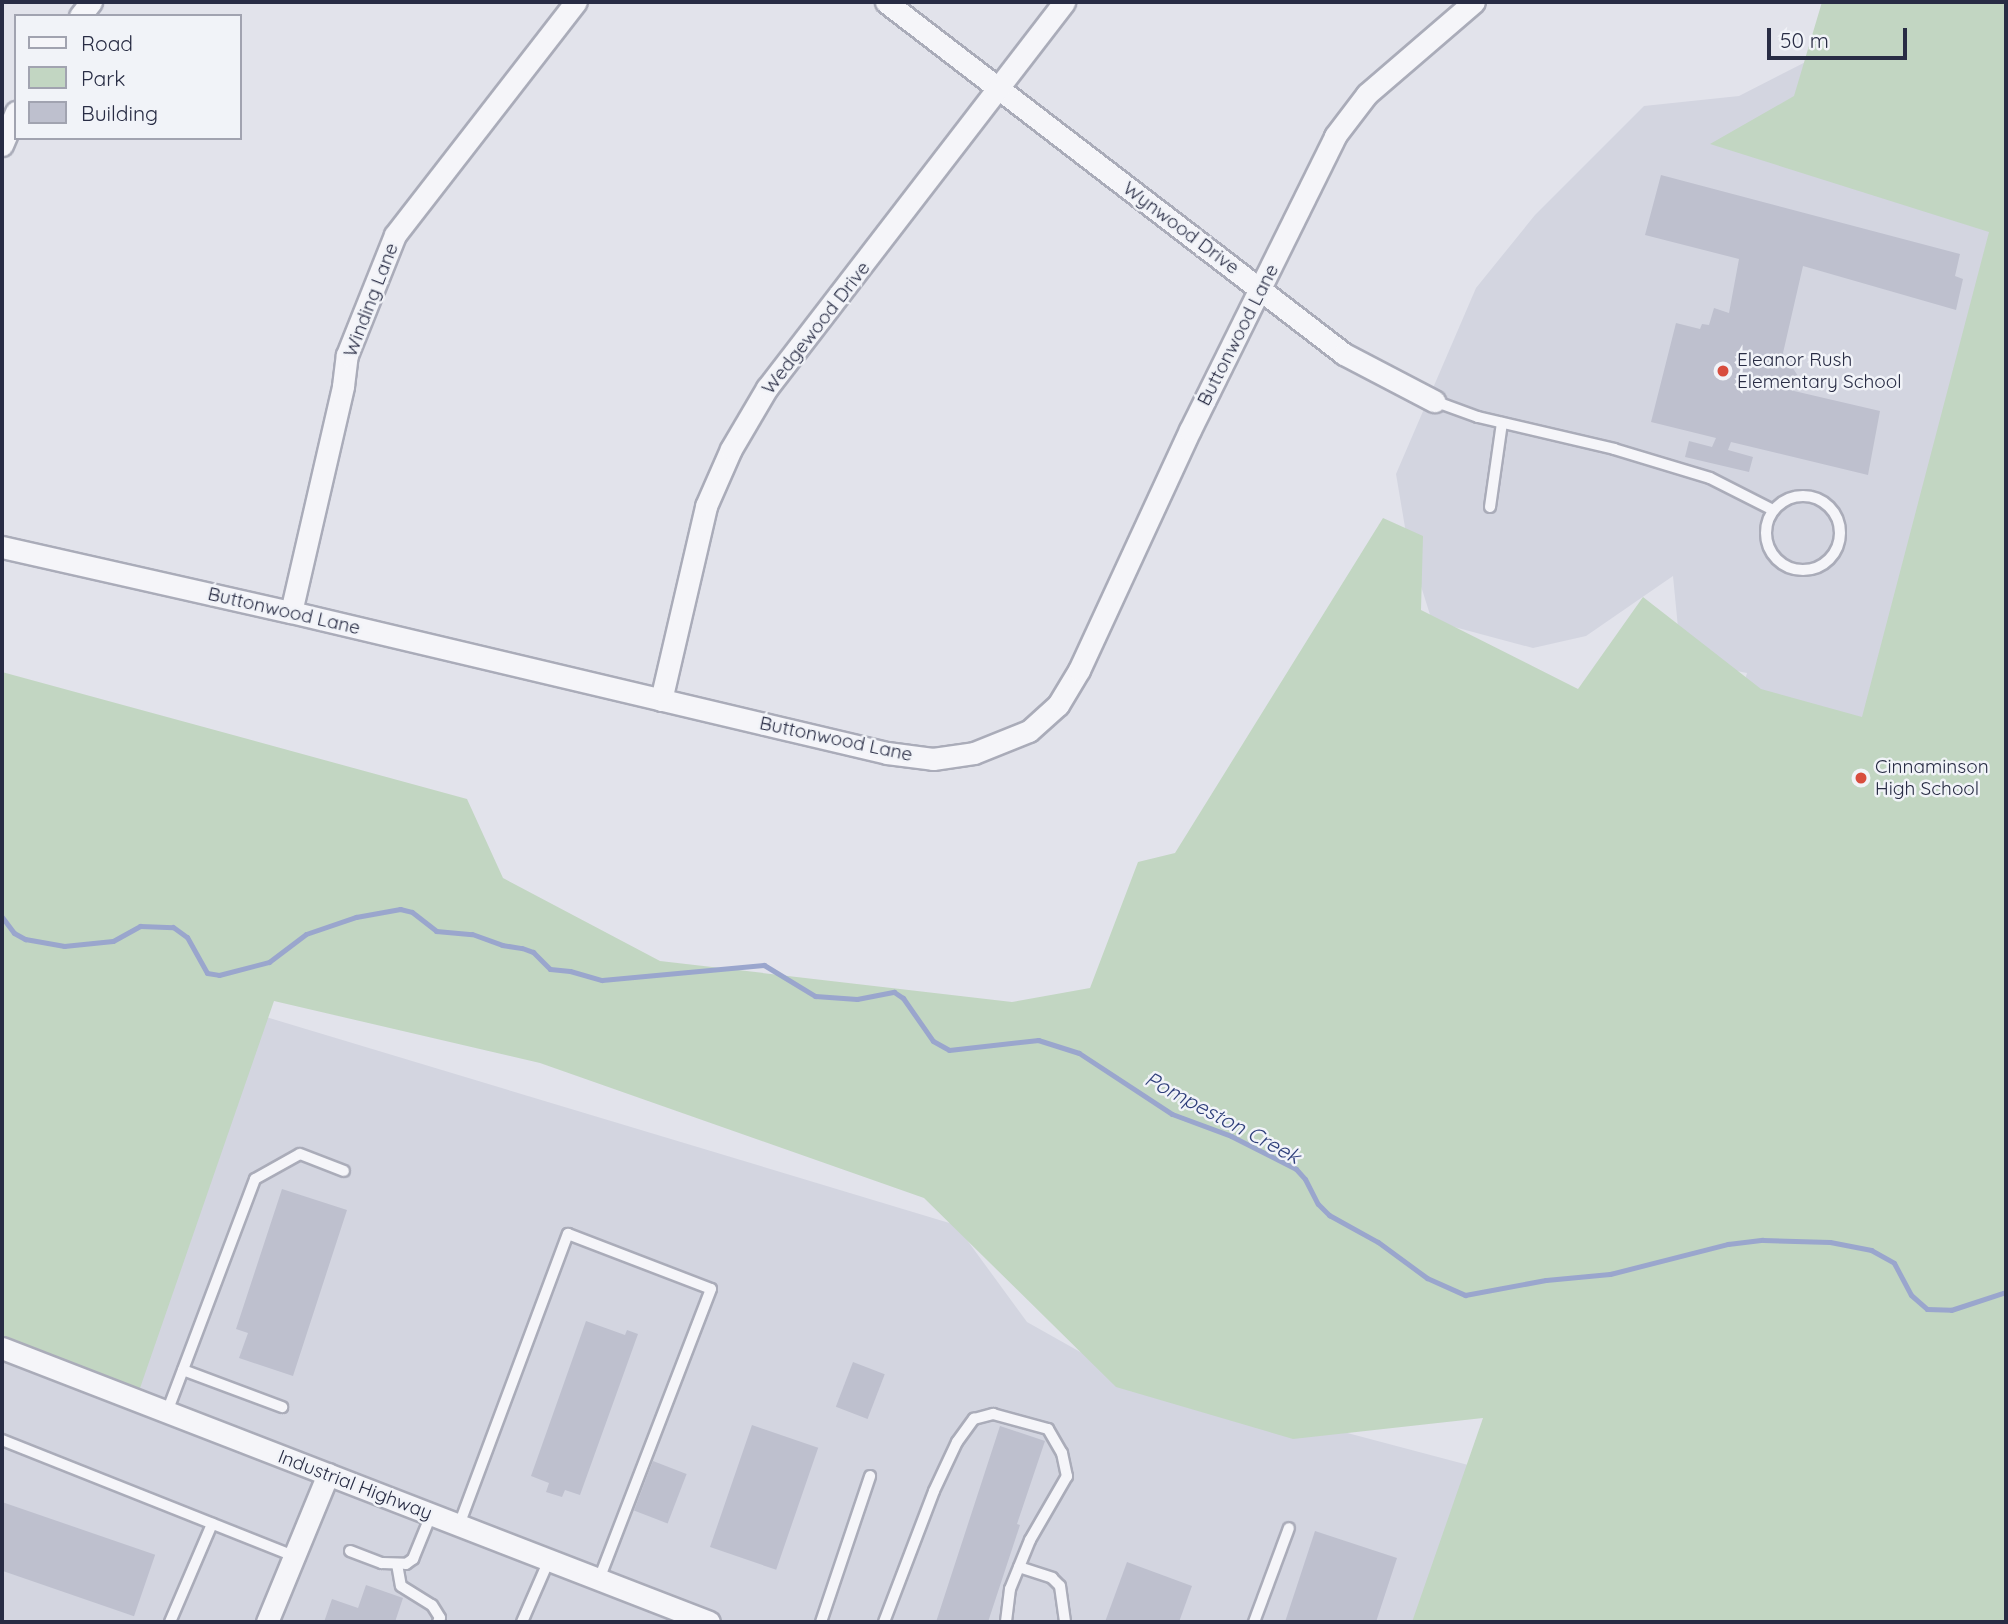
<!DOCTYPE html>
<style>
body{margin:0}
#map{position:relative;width:2008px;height:1624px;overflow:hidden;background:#e2e3eb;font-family:Quicksand,sans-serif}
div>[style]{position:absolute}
.built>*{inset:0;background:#d3d5e0}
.green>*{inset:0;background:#c2d6c2}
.stream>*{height:5px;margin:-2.5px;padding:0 2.5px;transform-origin:2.5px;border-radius:2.5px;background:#9aa6cd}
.building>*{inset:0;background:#bec0ce;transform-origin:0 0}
.roads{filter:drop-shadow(2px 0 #aaacb9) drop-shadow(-2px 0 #aaacb9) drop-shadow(0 2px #aaacb9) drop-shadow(0 -2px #aaacb9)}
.lane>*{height:10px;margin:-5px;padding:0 5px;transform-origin:5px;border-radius:5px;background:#f5f5f9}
.lane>.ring{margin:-5px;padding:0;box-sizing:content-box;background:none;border:10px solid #f5f5f9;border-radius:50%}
.street>*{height:21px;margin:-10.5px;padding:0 10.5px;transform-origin:10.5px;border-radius:10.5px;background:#f5f5f9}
.dots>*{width:19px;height:19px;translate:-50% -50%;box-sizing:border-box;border:4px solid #f1f3f8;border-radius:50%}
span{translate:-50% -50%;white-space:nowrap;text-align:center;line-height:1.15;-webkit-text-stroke:5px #f1f3f8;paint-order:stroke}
.street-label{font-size:19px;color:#282c44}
.poi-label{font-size:19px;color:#282c44}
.left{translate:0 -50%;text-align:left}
.water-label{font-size:21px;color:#2f3f7b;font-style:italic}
.frame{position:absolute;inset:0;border:4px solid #282c44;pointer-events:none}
.legend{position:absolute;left:14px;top:14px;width:228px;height:126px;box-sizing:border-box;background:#f1f3f8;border:2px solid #a1a3b0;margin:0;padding:9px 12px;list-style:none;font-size:21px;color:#282c44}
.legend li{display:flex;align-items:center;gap:14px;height:35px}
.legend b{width:35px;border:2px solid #a1a3b0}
.scale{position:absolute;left:1767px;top:28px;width:140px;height:32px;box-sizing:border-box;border:4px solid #282c44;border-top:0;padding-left:9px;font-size:21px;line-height:24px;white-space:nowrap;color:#282c44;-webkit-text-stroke:5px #f1f3f8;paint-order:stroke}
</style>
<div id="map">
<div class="built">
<i style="clip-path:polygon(2006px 2px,2006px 1061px,1688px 862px,1747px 673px,1726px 669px,1679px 638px,1673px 576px,1586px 636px,1533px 648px,1432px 621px,1408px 545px,1396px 474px,1476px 288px,1535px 215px,1644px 106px,1739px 96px,1841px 44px)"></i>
<i style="clip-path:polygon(140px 979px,956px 1225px,1027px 1322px,1114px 1371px,1487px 1470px,1978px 1622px,2px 1622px,2px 997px)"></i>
</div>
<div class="green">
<i style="clip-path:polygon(1822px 2px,2006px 2px,2006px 1622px,1412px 1622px,1483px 1418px,1293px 1439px,1116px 1387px,924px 1198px,540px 1063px,274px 1001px,138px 1394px,2px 1341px,2px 672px,467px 799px,503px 878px,660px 961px,1012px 1002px,1090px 988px,1138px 862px,1175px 853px,1383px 518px,1423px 536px,1421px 610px,1578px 689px,1643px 597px,1761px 689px,1862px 717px,1989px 232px,1710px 144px,1794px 96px)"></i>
</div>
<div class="stream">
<i style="left:2px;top:917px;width:20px;rotate:53deg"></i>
<i style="left:14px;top:933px;width:13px;rotate:29deg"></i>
<i style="left:25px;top:939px;width:40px;rotate:10deg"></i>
<i style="left:64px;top:946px;width:49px;rotate:-5.8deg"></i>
<i style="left:113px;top:941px;width:31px;rotate:-29deg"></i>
<i style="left:140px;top:926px;width:33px;rotate:2deg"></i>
<i style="left:173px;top:927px;width:17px;rotate:36deg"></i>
<i style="left:187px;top:937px;width:41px;rotate:60.9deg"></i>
<i style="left:207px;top:973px;width:12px;rotate:9deg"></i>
<i style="left:219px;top:975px;width:52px;rotate:-14.6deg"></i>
<i style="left:269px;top:962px;width:46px;rotate:-37.1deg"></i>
<i style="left:306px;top:934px;width:53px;rotate:-18.8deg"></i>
<i style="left:356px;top:917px;width:45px;rotate:-10.3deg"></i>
<i style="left:400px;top:909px;width:12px;rotate:14deg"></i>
<i style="left:412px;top:912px;width:31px;rotate:38deg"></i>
<i style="left:436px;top:931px;width:36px;rotate:5deg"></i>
<i style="left:472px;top:934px;width:32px;rotate:20deg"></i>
<i style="left:502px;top:945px;width:20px;rotate:9deg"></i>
<i style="left:522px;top:948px;width:12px;rotate:20deg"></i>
<i style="left:533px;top:952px;width:24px;rotate:45deg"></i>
<i style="left:550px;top:969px;width:20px;rotate:6deg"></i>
<i style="left:570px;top:971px;width:33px;rotate:16deg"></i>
<i style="left:602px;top:980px;width:163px;rotate:-5.3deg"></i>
<i style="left:764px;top:965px;width:60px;rotate:31.3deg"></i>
<i style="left:815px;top:996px;width:42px;rotate:4.1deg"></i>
<i style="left:857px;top:999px;width:38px;rotate:-11deg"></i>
<i style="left:894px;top:992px;width:11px;rotate:34deg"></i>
<i style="left:903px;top:998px;width:52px;rotate:55.1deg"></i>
<i style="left:933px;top:1041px;width:18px;rotate:29deg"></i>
<i style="left:949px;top:1050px;width:90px;rotate:-6.4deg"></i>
<i style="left:1038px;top:1040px;width:43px;rotate:17.6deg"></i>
<i style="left:1079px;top:1053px;width:111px;rotate:33.3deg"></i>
<i style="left:1172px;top:1114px;width:63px;rotate:20.4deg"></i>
<i style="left:1231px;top:1136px;width:73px;rotate:26.9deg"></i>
<i style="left:1296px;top:1169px;width:13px;rotate:48deg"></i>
<i style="left:1305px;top:1179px;width:28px;rotate:63deg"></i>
<i style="left:1318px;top:1204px;width:16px;rotate:45deg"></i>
<i style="left:1329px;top:1215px;width:56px;rotate:28.9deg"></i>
<i style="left:1378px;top:1242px;width:61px;rotate:36.3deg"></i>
<i style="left:1427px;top:1278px;width:42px;rotate:24.1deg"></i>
<i style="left:1465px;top:1295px;width:82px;rotate:-10.5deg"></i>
<i style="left:1546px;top:1280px;width:64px;rotate:-5.4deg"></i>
<i style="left:1610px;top:1274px;width:122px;rotate:-14.3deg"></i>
<i style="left:1728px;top:1244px;width:35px;rotate:-7deg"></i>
<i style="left:1763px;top:1240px;width:67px;rotate:1.7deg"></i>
<i style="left:1830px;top:1242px;width:42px;rotate:11deg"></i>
<i style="left:1871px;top:1250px;width:26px;rotate:29deg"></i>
<i style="left:1894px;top:1263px;width:36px;rotate:62deg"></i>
<i style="left:1911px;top:1295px;width:21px;rotate:41deg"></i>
<i style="left:1927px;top:1309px;width:24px;rotate:2deg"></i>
<i style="left:1951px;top:1310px;width:58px;rotate:-18.1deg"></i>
</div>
<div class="building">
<i style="clip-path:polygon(1661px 175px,1960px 254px,1955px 276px,1963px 279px,1956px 310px,1803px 266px,1783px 353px,1798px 376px,1794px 391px,1880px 411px,1868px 475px,1731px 442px,1728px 450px,1753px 457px,1749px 472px,1685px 457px,1689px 441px,1712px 447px,1716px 438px,1651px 422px,1676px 323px,1700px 329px,1702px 324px,1709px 325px,1714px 308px,1729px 313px,1739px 259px,1645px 235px)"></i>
<i style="clip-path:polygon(282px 1189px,347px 1210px,293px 1376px,239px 1358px,248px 1333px,236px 1329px)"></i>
<i style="clip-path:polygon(586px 1321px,625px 1335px,627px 1330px,638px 1334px,580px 1495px,565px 1490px,562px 1497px,546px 1492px,549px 1483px,531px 1476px)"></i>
<i style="left:853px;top:1362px;width:34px;height:48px;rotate:21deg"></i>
<i style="left:752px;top:1425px;width:70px;height:129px;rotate:19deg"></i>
<i style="clip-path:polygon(1000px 1426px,1045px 1441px,1017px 1524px,1020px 1525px,988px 1622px,936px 1622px)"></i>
<i style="left:653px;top:1461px;width:36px;height:53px;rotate:21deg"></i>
<i style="left:2px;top:1502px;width:162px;height:65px;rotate:19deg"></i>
<i style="clip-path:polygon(1315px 1531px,1397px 1558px,1376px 1622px,1285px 1622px)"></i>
<i style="clip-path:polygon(1127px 1562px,1192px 1586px,1179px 1622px,1105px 1622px)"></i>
<i style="clip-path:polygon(366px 1585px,403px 1598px,395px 1622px,324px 1622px,332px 1599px,358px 1608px)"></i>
</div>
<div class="roads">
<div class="lane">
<i style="left:1434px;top:401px;width:47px;rotate:20deg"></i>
<i style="left:1478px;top:417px;width:140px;rotate:13.2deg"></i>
<i style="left:1614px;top:449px;width:100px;rotate:16.8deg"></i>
<i style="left:1710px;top:478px;width:71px;rotate:26.9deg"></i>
<i class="ring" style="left:1766px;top:496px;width:64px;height:64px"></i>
<i style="left:1490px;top:507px;width:85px;rotate:-81.9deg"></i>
<i style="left:183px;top:1370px;width:106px;rotate:20.5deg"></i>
<i style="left:167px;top:1412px;width:249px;rotate:-69.3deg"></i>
<i style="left:255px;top:1179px;width:51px;rotate:-29.1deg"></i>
<i style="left:300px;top:1154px;width:47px;rotate:21.1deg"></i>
<i style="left:2px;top:1440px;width:314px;rotate:21.7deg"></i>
<i style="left:459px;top:1525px;width:311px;rotate:-69.5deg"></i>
<i style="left:568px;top:1234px;width:153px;rotate:21deg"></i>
<i style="left:711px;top:1289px;width:312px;rotate:111.1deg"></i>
<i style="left:350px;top:1551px;width:34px;rotate:21deg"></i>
<i style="left:382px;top:1563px;width:24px;rotate:2deg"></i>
<i style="left:406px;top:1564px;width:9px;rotate:-36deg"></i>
<i style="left:413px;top:1559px;width:48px;rotate:-67.8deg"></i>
<i style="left:397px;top:1564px;width:22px;rotate:80deg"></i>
<i style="left:401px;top:1586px;width:36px;rotate:32deg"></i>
<i style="left:432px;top:1605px;width:15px;rotate:58deg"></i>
<i style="left:440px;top:1618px;width:4px;rotate:117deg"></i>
<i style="left:1019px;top:1567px;width:35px;rotate:18deg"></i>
<i style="left:1052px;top:1578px;width:11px;rotate:45deg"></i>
<i style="left:1060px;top:1586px;width:36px;rotate:82deg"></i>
<i style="left:170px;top:1622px;width:107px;rotate:-66.8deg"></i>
<i style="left:522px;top:1622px;width:68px;rotate:-66.5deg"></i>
<i style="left:821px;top:1622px;width:154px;rotate:-71.4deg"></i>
<i style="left:884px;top:1622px;width:140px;rotate:-69.1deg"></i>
<i style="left:934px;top:1491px;width:54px;rotate:-64.9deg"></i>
<i style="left:957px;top:1442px;width:29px;rotate:-54deg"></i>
<i style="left:974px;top:1419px;width:20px;rotate:-15deg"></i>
<i style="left:993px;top:1414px;width:57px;rotate:15.3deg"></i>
<i style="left:1048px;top:1429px;width:28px;rotate:60deg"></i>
<i style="left:1062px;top:1453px;width:24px;rotate:78deg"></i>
<i style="left:1067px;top:1476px;width:74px;rotate:120deg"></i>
<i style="left:1030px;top:1540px;width:53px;rotate:112.2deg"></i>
<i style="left:1010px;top:1589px;width:33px;rotate:97deg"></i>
<i style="left:1254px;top:1622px;width:100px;rotate:-69.6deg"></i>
</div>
<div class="street">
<i style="left:886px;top:2px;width:578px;rotate:37.54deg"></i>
<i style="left:1344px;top:354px;width:102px;rotate:27.6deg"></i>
<i style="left:80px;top:16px;width:18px;rotate:-52deg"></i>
<i style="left:2px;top:145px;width:36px;rotate:-67deg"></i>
<i style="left:2px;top:547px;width:296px;rotate:12.7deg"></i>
<i style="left:291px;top:612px;width:612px;rotate:13.31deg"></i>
<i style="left:887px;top:753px;width:46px;rotate:7.4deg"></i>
<i style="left:933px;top:759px;width:41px;rotate:-8.3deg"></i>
<i style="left:974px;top:753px;width:59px;rotate:-21.8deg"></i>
<i style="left:1029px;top:731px;width:39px;rotate:-42deg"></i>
<i style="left:1058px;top:705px;width:41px;rotate:-59deg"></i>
<i style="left:1079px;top:670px;width:264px;rotate:-65.2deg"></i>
<i style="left:1190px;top:430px;width:328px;rotate:-63.7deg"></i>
<i style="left:1335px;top:136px;width:53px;rotate:-52.7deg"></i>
<i style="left:1367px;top:94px;width:141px;rotate:-40.7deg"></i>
<i style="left:291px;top:612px;width:232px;rotate:-77deg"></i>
<i style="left:343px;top:386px;width:31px;rotate:-83deg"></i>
<i style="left:347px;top:355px;width:129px;rotate:-68.2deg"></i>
<i style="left:395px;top:235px;width:295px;rotate:-52.2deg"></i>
<i style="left:661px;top:700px;width:199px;rotate:-76.9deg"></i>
<i style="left:706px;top:506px;width:62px;rotate:-66.3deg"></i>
<i style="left:731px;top:449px;width:71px;rotate:-59.5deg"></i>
<i style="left:767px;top:388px;width:487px;rotate:-52.4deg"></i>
<i style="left:2px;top:1348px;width:758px;rotate:21.18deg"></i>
<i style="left:267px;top:1622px;width:160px;rotate:-67.6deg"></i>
</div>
</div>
<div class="dots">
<i style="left:1723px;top:371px;background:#d84d3e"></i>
<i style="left:1861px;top:778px;background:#d84d3e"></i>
</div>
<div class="street-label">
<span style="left:1181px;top:228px;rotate:37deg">Wynwood Drive</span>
<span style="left:371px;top:300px;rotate:-69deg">Winding Lane</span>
<span style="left:816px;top:328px;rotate:-52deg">Wedgewood Drive</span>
<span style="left:1238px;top:335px;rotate:-63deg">Buttonwood Lane</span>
<span style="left:284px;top:611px;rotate:13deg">Buttonwood Lane</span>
<span style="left:836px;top:739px;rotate:12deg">Buttonwood Lane</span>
<span style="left:355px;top:1485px;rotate:21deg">Industrial Highway</span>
</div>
<div class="poi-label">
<span class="left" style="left:1737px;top:371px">Eleanor Rush<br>Elementary School</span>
<span class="left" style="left:1875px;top:778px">Cinnaminson<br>High School</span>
</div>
<div class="water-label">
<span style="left:1223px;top:1117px;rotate:28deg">Pompeston Creek</span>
</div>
<div class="frame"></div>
<ul class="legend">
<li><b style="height:9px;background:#f5f5f9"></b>Road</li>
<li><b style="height:19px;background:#c2d6c2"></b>Park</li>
<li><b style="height:19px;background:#bec0ce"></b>Building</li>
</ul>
<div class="scale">50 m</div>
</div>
